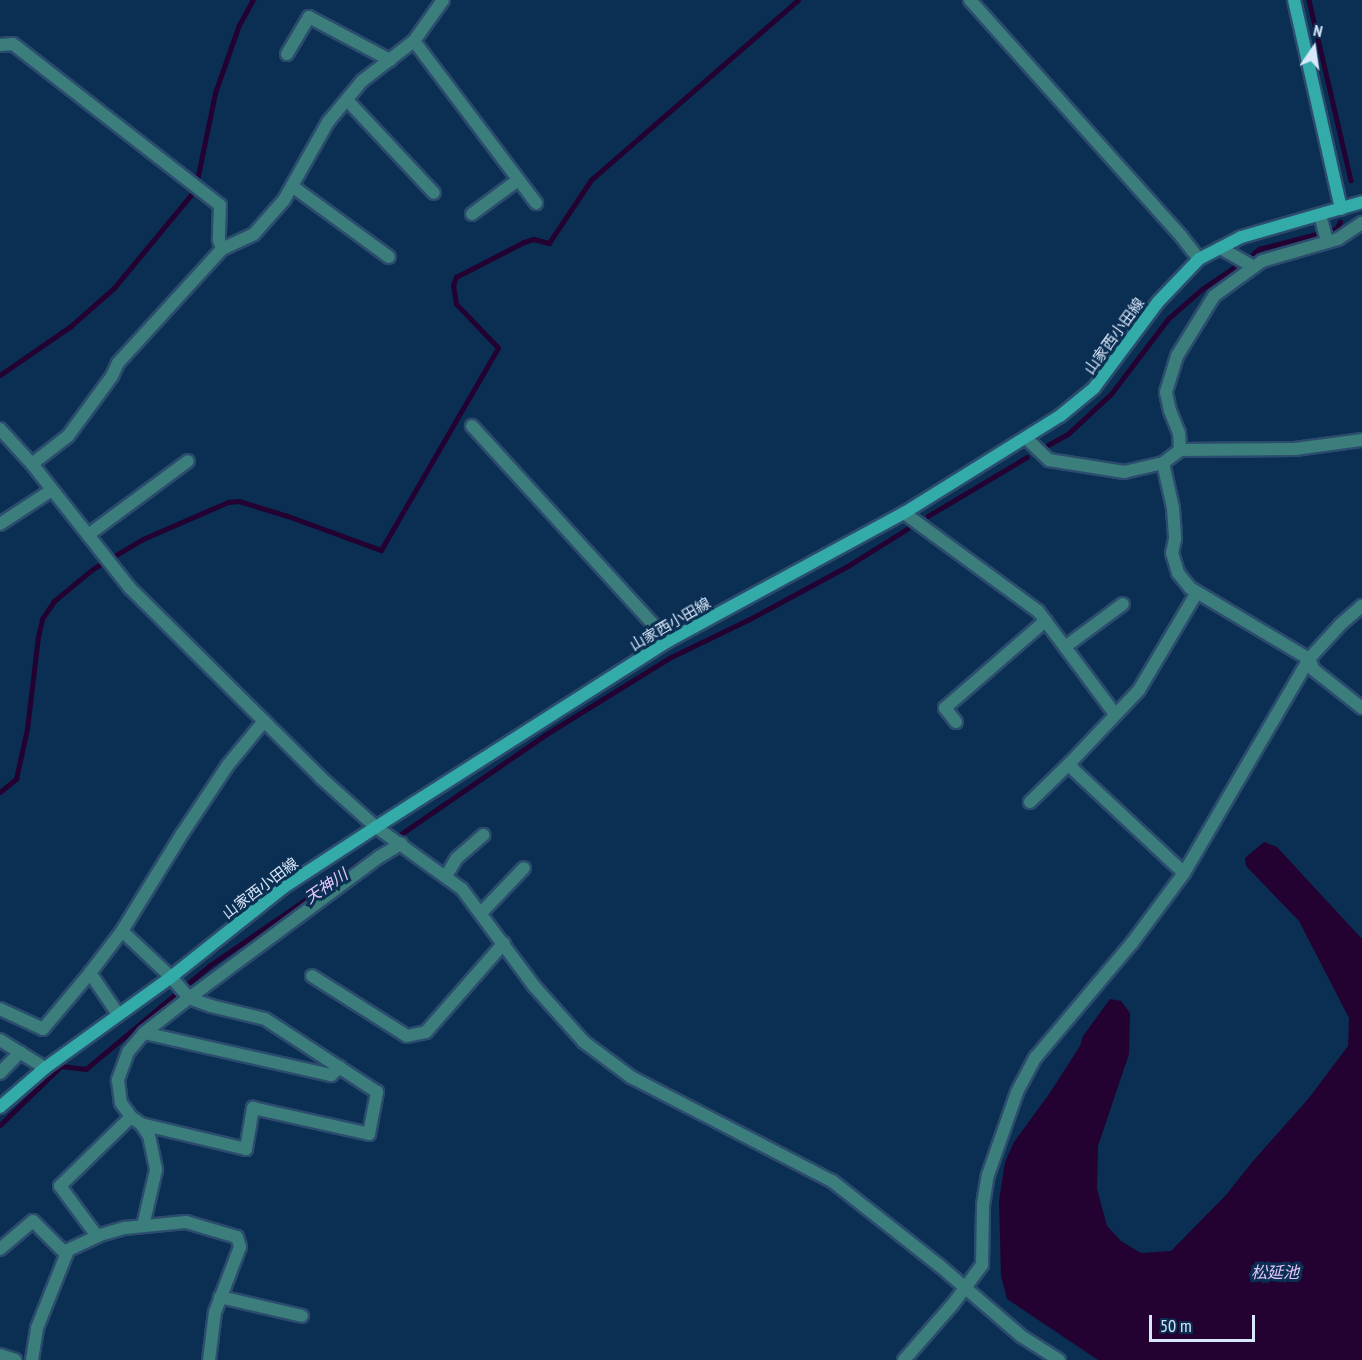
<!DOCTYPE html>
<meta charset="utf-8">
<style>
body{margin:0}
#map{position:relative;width:1362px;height:1360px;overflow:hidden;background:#0b2e53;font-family:"PT Sans Narrow","Noto Sans JP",sans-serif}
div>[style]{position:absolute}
.water>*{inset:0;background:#230232}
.stream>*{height:4.5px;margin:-2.25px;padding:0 2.25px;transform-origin:2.25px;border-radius:2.25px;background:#230232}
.roads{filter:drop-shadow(2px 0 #2c4c6e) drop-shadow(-2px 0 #2c4c6e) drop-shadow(0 2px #2c4c6e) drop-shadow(0 -2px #2c4c6e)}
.street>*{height:12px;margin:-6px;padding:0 6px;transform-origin:6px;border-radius:6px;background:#3b7e7c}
.secondary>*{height:12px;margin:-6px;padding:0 6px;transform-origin:6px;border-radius:6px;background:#33aba8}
span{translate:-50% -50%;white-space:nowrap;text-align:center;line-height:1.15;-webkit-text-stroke:6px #0b2e53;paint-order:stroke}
.street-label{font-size:15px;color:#d8e7f9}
.water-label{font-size:16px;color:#e6c8f8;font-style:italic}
.north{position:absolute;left:1284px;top:18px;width:60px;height:60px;-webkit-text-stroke:4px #0b2e53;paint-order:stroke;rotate:13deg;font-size:16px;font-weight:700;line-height:24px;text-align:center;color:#d8e7f9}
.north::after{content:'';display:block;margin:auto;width:21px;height:27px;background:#d8e7f9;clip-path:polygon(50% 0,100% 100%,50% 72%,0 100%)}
.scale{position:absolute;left:1149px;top:1315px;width:106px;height:27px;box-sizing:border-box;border:3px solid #d8e7f9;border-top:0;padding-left:8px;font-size:18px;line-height:21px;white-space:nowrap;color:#d8e7f9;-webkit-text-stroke:4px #0b2e53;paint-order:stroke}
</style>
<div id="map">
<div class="water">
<i style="clip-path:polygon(1264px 842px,1277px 847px,1362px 939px,1362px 1360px,1098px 1360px,1007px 1299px,1001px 1276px,999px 1201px,1005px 1162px,1014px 1142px,1049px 1094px,1080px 1046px,1083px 1036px,1110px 999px,1121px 1001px,1130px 1013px,1129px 1054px,1098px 1146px,1097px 1189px,1107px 1226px,1121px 1241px,1141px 1253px,1171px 1251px,1226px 1195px,1253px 1161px,1309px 1098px,1348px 1046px,1349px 1018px,1299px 921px,1246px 866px,1245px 858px)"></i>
</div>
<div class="stream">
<i style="left:1309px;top:0;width:185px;rotate:76.9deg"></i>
<i style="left:1253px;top:254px;width:8px;rotate:-40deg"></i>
<i style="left:1259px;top:249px;width:80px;rotate:-14.6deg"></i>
<i style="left:1336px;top:229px;width:8px;rotate:-60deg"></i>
<i style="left:0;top:375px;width:86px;rotate:-34.6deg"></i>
<i style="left:71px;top:326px;width:57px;rotate:-41.5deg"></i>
<i style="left:114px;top:288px;width:127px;rotate:-50.4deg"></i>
<i style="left:195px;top:190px;width:99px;rotate:-78.3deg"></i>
<i style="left:215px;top:93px;width:72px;rotate:-70.6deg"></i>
<i style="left:239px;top:25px;width:29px;rotate:-61deg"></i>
<i style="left:1048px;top:445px;width:23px;rotate:-29deg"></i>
<i style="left:1068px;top:434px;width:59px;rotate:-42.9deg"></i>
<i style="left:1111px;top:394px;width:94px;rotate:-52.8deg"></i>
<i style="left:1168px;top:319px;width:45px;rotate:-41.4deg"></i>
<i style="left:1202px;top:289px;width:37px;rotate:-34deg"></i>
<i style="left:928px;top:516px;width:115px;rotate:-30.8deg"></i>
<i style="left:0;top:792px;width:21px;rotate:-39deg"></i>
<i style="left:16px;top:779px;width:51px;rotate:-77.6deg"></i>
<i style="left:27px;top:729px;width:93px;rotate:-83.2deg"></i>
<i style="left:38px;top:637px;width:18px;rotate:-77deg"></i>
<i style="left:42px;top:619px;width:22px;rotate:-56deg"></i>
<i style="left:54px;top:601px;width:50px;rotate:-39.4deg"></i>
<i style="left:93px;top:569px;width:58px;rotate:-31deg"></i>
<i style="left:143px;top:539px;width:93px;rotate:-23.5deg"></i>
<i style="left:228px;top:502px;width:11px;rotate:-5deg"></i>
<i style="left:239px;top:501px;width:51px;rotate:17deg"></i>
<i style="left:288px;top:516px;width:99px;rotate:20.1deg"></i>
<i style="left:381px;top:550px;width:233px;rotate:-59.9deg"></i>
<i style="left:498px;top:348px;width:61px;rotate:-133.7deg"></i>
<i style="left:456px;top:304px;width:18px;rotate:-99deg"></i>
<i style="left:453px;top:286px;width:9px;rotate:-72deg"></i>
<i style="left:456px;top:277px;width:76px;rotate:-27.2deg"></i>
<i style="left:524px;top:242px;width:10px;rotate:-17deg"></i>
<i style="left:534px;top:239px;width:16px;rotate:15deg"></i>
<i style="left:549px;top:243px;width:76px;rotate:-56.3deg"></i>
<i style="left:591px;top:180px;width:274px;rotate:-41deg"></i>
<i style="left:0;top:1125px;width:85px;rotate:-44deg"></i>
<i style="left:61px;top:1066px;width:25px;rotate:7deg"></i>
<i style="left:86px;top:1069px;width:160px;rotate:-39.9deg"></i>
<i style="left:209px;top:966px;width:408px;rotate:-34.5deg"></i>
<i style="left:545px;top:735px;width:146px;rotate:-31.8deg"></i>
<i style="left:669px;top:658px;width:88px;rotate:-25.7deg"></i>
<i style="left:748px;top:620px;width:114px;rotate:-28.4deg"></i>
<i style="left:848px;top:566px;width:70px;rotate:-32.1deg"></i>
</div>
<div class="roads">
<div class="street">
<i style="left:970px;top:0;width:317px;rotate:48.2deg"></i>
<i style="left:1181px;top:236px;width:29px;rotate:52deg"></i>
<i style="left:414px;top:41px;width:203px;rotate:53deg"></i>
<i style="left:0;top:45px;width:13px;rotate:-4deg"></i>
<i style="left:13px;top:44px;width:262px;rotate:37.9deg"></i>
<i style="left:220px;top:205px;width:35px;rotate:92deg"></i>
<i style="left:219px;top:240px;width:9px;rotate:72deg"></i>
<i style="left:287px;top:54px;width:43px;rotate:-59.3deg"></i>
<i style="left:309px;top:17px;width:92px;rotate:28deg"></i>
<i style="left:347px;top:100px;width:127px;rotate:46.9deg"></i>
<i style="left:292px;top:186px;width:120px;rotate:36.2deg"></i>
<i style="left:472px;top:214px;width:57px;rotate:-36.5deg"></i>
<i style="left:1320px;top:215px;width:28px;rotate:75deg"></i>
<i style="left:1220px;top:248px;width:39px;rotate:29deg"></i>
<i style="left:472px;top:426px;width:291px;rotate:47.6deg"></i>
<i style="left:0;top:429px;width:47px;rotate:47.6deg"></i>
<i style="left:32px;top:464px;width:158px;rotate:51.7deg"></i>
<i style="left:130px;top:588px;width:268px;rotate:44.8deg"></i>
<i style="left:320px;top:777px;width:75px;rotate:41.8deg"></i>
<i style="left:376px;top:827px;width:106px;rotate:35.8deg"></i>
<i style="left:462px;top:889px;width:121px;rotate:53.4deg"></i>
<i style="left:534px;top:986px;width:75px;rotate:48.2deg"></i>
<i style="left:584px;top:1042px;width:59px;rotate:36.7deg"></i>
<i style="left:631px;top:1077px;width:226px;rotate:27.4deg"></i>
<i style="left:832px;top:1181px;width:137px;rotate:38.2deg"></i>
<i style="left:940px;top:1266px;width:107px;rotate:40.8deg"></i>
<i style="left:1021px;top:1336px;width:45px;rotate:32.3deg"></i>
<i style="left:1026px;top:438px;width:32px;rotate:44deg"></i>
<i style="left:1049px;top:460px;width:76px;rotate:9.1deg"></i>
<i style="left:1124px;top:472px;width:40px;rotate:-13deg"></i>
<i style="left:1163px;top:463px;width:21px;rotate:-37deg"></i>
<i style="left:1180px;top:450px;width:115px;rotate:-0.5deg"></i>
<i style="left:1295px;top:449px;width:68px;rotate:-7.7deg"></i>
<i style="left:1180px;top:450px;width:17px;rotate:-93deg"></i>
<i style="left:1179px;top:433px;width:24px;rotate:-112deg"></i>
<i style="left:1170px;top:411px;width:19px;rotate:-102deg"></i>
<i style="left:1166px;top:392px;width:38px;rotate:-73deg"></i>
<i style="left:1177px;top:356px;width:70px;rotate:-58.3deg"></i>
<i style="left:1214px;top:296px;width:59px;rotate:-36.1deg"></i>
<i style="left:1262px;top:261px;width:79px;rotate:-16.1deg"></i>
<i style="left:1338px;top:239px;width:29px;rotate:-34deg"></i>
<i style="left:1163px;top:463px;width:46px;rotate:77.5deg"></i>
<i style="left:1173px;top:508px;width:31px;rotate:86deg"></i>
<i style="left:1175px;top:539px;width:14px;rotate:102deg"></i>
<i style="left:1172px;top:553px;width:21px;rotate:73deg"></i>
<i style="left:1178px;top:573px;width:19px;rotate:51deg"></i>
<i style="left:1190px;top:588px;width:139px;rotate:30.8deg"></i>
<i style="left:1309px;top:659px;width:12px;rotate:66deg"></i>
<i style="left:1314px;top:670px;width:61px;rotate:38.4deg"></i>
<i style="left:32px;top:464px;width:46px;rotate:-37.9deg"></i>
<i style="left:68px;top:436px;width:74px;rotate:-53.7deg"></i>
<i style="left:112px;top:376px;width:14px;rotate:-65deg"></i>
<i style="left:118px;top:363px;width:154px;rotate:-47.6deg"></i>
<i style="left:222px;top:249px;width:35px;rotate:-25deg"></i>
<i style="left:254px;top:234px;width:45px;rotate:-48.6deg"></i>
<i style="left:284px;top:200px;width:90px;rotate:-60.6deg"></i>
<i style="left:328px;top:122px;width:53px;rotate:-50.3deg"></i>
<i style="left:362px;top:81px;width:66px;rotate:-37.6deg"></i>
<i style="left:414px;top:41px;width:50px;rotate:-54.7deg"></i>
<i style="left:904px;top:513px;width:166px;rotate:36.2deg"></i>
<i style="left:1038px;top:611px;width:129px;rotate:53.2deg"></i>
<i style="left:0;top:524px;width:62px;rotate:-33.2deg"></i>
<i style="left:88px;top:535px;width:124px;rotate:-36.5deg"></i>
<i style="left:1065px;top:647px;width:72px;rotate:-36.6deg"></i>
<i style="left:956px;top:722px;width:18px;rotate:-128deg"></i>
<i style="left:945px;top:708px;width:133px;rotate:-41deg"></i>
<i style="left:1030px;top:802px;width:56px;rotate:-44.3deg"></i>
<i style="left:1184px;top:873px;width:151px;rotate:-136.9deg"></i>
<i style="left:1074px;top:770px;width:8px;rotate:-120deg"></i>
<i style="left:1070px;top:763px;width:100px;rotate:-46.6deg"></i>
<i style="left:1139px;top:690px;width:112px;rotate:-59.3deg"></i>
<i style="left:446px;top:876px;width:21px;rotate:-59deg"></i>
<i style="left:457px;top:858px;width:35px;rotate:-41deg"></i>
<i style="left:481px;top:913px;width:62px;rotate:-46.3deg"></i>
<i style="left:122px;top:931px;width:67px;rotate:43.2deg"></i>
<i style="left:171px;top:977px;width:28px;rotate:49deg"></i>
<i style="left:189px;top:998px;width:57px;rotate:142.1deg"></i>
<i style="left:144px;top:1033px;width:25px;rotate:130deg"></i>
<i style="left:128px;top:1052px;width:30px;rotate:110deg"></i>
<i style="left:118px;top:1080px;width:23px;rotate:83deg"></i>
<i style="left:121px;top:1103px;width:17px;rotate:54deg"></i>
<i style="left:131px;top:1117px;width:12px;rotate:35deg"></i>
<i style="left:141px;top:1124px;width:14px;rotate:56deg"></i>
<i style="left:149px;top:1136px;width:35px;rotate:78deg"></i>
<i style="left:156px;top:1170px;width:57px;rotate:103.1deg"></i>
<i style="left:312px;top:976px;width:112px;rotate:32.3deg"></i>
<i style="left:407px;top:1036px;width:19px;rotate:-12deg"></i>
<i style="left:426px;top:1032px;width:118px;rotate:-48.8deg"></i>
<i style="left:189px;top:998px;width:237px;rotate:-36.6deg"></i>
<i style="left:379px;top:857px;width:26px;rotate:-31deg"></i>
<i style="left:0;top:1009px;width:47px;rotate:24.9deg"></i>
<i style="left:43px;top:1029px;width:73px;rotate:-50deg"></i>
<i style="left:118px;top:1014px;width:50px;rotate:-124.3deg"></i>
<i style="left:90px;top:973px;width:53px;rotate:-52.7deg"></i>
<i style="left:122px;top:931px;width:114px;rotate:-58.3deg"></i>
<i style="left:182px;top:834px;width:83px;rotate:-56.3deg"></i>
<i style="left:228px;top:765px;width:57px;rotate:-50.7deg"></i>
<i style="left:144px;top:1033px;width:192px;rotate:12.7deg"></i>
<i style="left:331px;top:1075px;width:12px;rotate:-42deg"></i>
<i style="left:0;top:1040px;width:53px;rotate:31.9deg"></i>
<i style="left:0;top:1073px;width:29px;rotate:-46deg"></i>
<i style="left:141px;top:1124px;width:108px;rotate:13.4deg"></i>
<i style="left:246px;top:1149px;width:42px;rotate:-80.3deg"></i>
<i style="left:253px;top:1108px;width:119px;rotate:12.6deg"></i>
<i style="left:369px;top:1134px;width:43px;rotate:-79.2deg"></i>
<i style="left:377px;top:1092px;width:134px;rotate:-146.9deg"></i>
<i style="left:265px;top:1019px;width:56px;rotate:-166.5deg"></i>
<i style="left:211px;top:1006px;width:23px;rotate:-160deg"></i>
<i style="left:97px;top:1236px;width:62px;rotate:-126.5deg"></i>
<i style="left:60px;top:1186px;width:99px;rotate:-44.2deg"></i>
<i style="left:0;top:1249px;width:43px;rotate:-40.3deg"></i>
<i style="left:33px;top:1221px;width:47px;rotate:45deg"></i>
<i style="left:220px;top:1297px;width:84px;rotate:13deg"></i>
<i style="left:0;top:1355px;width:16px;rotate:18deg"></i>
<i style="left:32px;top:1360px;width:32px;rotate:-81deg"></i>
<i style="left:37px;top:1328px;width:84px;rotate:-68.3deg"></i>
<i style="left:68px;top:1250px;width:35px;rotate:-25deg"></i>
<i style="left:100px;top:1235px;width:26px;rotate:-16deg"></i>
<i style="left:125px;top:1228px;width:61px;rotate:-5.6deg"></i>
<i style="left:186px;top:1222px;width:53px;rotate:16.4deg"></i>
<i style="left:237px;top:1237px;width:10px;rotate:73deg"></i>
<i style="left:240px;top:1247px;width:70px;rotate:111deg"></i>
<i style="left:215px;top:1312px;width:48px;rotate:97.1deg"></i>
<i style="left:904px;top:1360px;width:74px;rotate:-48.8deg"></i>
<i style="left:953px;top:1304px;width:49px;rotate:-53.4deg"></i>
<i style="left:982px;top:1265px;width:60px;rotate:-89deg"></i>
<i style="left:983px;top:1205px;width:30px;rotate:-81deg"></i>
<i style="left:988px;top:1175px;width:88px;rotate:-70.7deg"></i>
<i style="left:1017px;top:1092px;width:40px;rotate:-62deg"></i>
<i style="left:1036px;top:1057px;width:149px;rotate:-49.9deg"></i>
<i style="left:1132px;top:943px;width:87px;rotate:-53.4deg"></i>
<i style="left:1184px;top:873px;width:248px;rotate:-59.7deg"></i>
<i style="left:1309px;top:659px;width:47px;rotate:-47.6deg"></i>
<i style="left:1341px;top:624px;width:28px;rotate:-41deg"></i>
</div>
<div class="secondary">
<i style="left:1294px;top:0;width:214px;rotate:77.3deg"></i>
<i style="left:0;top:1107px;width:60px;rotate:-40.9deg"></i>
<i style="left:45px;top:1068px;width:155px;rotate:-35.8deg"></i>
<i style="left:171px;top:977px;width:144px;rotate:-38.5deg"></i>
<i style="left:284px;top:887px;width:110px;rotate:-33.1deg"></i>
<i style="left:376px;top:827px;width:346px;rotate:-32.5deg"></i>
<i style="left:668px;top:641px;width:268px;rotate:-28.5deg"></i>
<i style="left:904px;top:513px;width:184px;rotate:-31.9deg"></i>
<i style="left:1060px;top:416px;width:44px;rotate:-39.5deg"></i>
<i style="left:1094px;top:388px;width:107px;rotate:-53.3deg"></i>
<i style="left:1158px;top:302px;width:59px;rotate:-46.4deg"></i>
<i style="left:1199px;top:259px;width:47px;rotate:-27.6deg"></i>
<i style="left:1241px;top:237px;width:126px;rotate:-16.1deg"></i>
</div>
</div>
<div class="street-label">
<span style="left:1114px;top:336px;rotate:-54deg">山家西小田線</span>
<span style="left:670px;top:624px;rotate:-30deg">山家西小田線</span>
<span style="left:260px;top:888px;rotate:-37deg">山家西小田線</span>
</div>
<div class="water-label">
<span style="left:326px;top:886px;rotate:-34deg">天神川</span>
<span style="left:1275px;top:1272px">松延池</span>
</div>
<div class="north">N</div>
<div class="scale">50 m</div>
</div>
